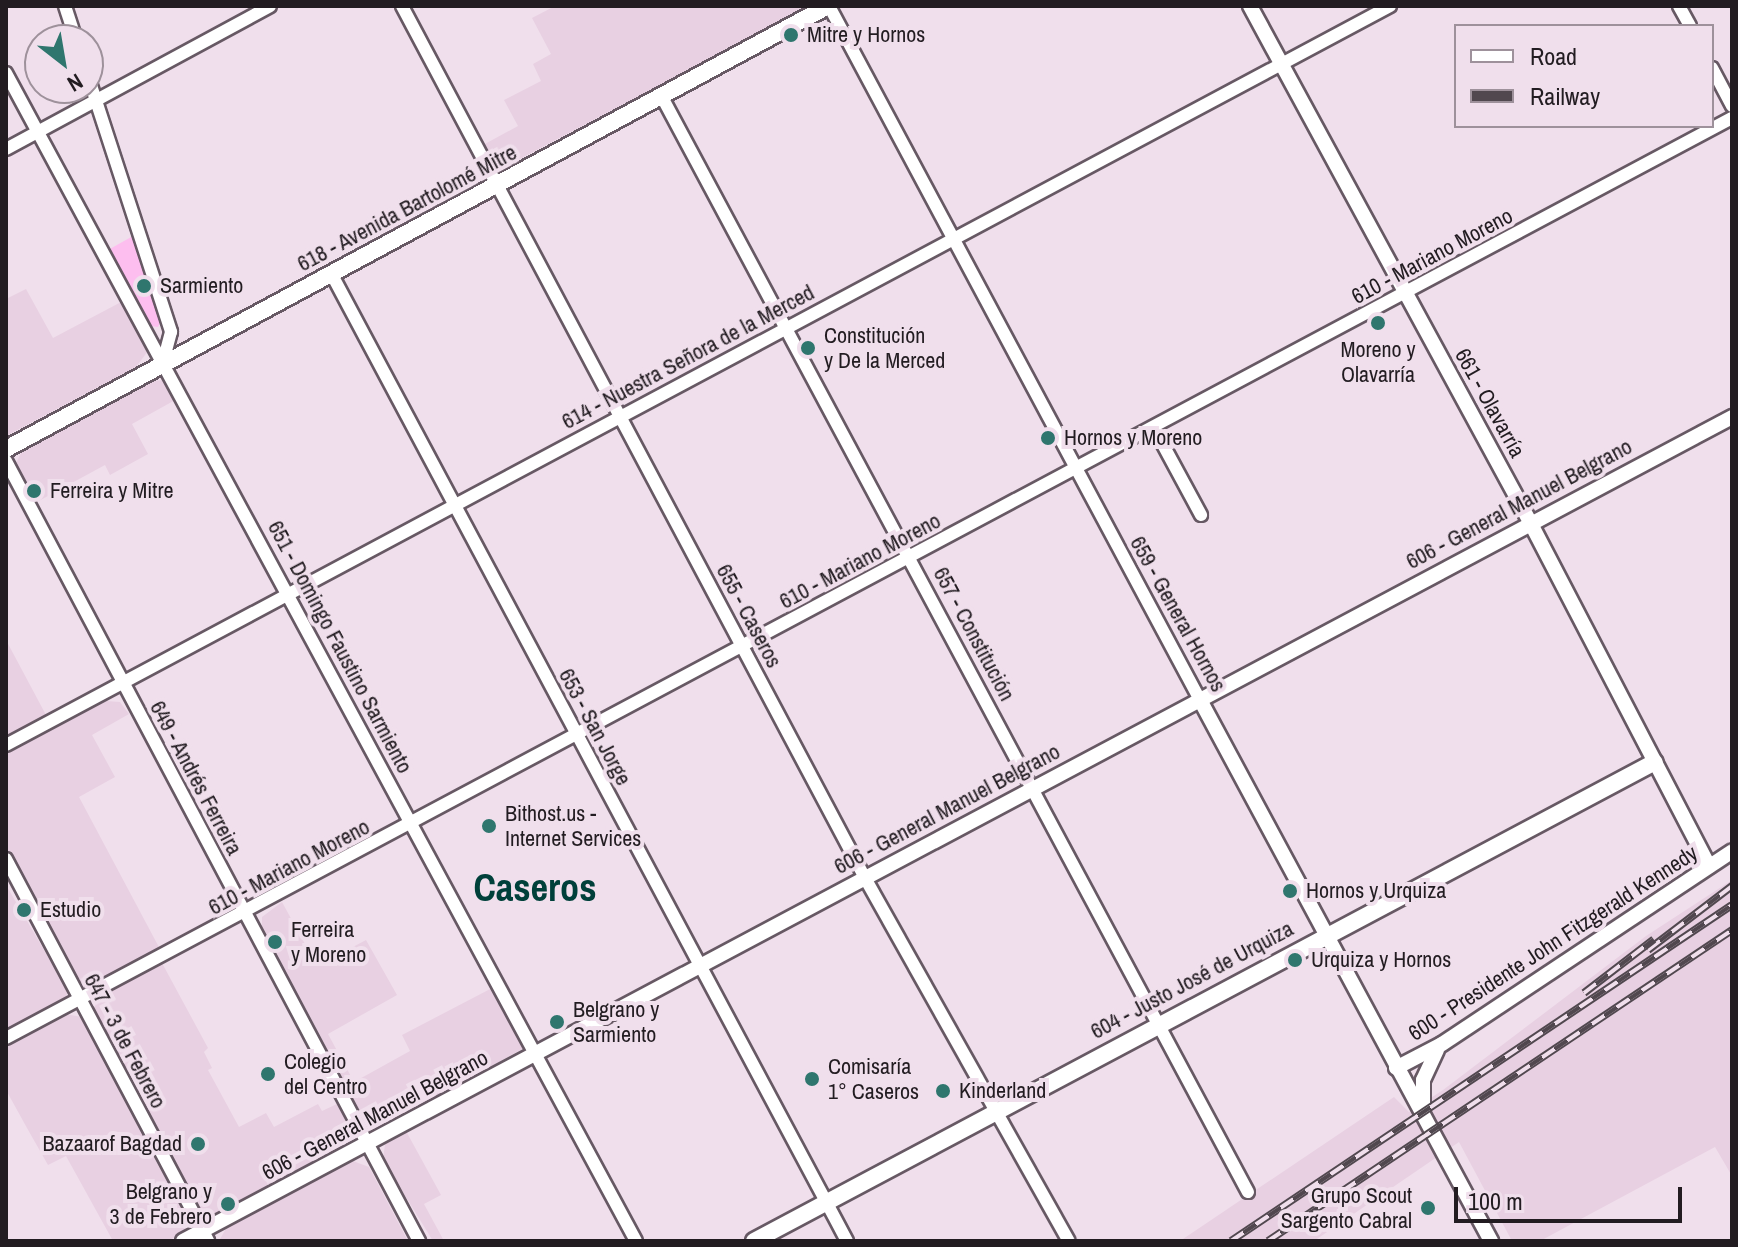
<!DOCTYPE html>
<meta charset="utf-8">
<style>
body{margin:0}
#map{position:relative;width:1738px;height:1247px;overflow:hidden;background:#f0dfec;font-family:"Archivo Narrow",sans-serif}
div>[style]{position:absolute}
.built>*{inset:0;background:#e8d0e2}
.green>*{inset:0;background:#fdbeef}
.roads{filter:drop-shadow(2px 0 #675964) drop-shadow(-2px 0 #675964) drop-shadow(0 2px #675964) drop-shadow(0 -2px #675964)}
.minor>*{height:12px;margin:-6px;padding:0 6px;transform-origin:6px;border-radius:6px;background:#fff}
.tertiary>*{height:14px;margin:-7px;padding:0 7px;transform-origin:7px;border-radius:7px;background:#fff}
.secondary>*{height:16px;margin:-8px;padding:0 8px;transform-origin:8px;border-radius:8px;background:#fff}
.rail>*{height:8px;margin-top:-4px;transform-origin:0;background:repeating-linear-gradient(90deg,#f0dfec 0 15px,#51484f 0 30px);box-sizing:border-box;border-block:2px solid #51484f}
.dots>*{width:22px;height:22px;translate:-50% -50%;box-sizing:border-box;border:4px solid #f0dfec;border-radius:50%}
span{translate:-50% -50%;white-space:nowrap;text-align:center;line-height:1.15;-webkit-text-stroke:8px #f0dfec;paint-order:stroke}
.poi-label{font-size:22px;color:#221c21}
.left{translate:0 -50%;text-align:left}
.right{translate:-100% -50%;text-align:right}
.street-label{font-size:22px;color:#221c21}
.town-label{font-size:38px;color:#00403a;font-weight:700}
.frame{position:absolute;inset:0;border:8px solid #221c21;pointer-events:none}
.legend{position:absolute;left:1454px;top:24px;width:260px;height:104px;box-sizing:border-box;background:#f0dfec;border:2px solid #9e919b;margin:0;padding:10px 14px;list-style:none;font-size:24px;color:#221c21}
.legend li{display:flex;align-items:center;gap:16px;height:40px}
.legend b{width:40px;border:2px solid #9e919b}
.north{position:absolute;left:24px;top:24px;width:80px;height:80px;box-sizing:border-box;background:#f0dfec;border:2px solid #9e919b;border-radius:50%;rotate:149deg;font-size:22px;font-weight:700;line-height:32px;text-align:center;color:#221c21}
.north::after{content:'';display:block;margin:auto;width:28px;height:36px;background:#2f766e;clip-path:polygon(50% 0,100% 100%,50% 72%,0 100%)}
.scale{position:absolute;left:1454px;top:1187px;width:228px;height:36px;box-sizing:border-box;border:4px solid #221c21;border-top:0;padding-left:10px;font-size:24px;line-height:28px;white-space:nowrap;color:#221c21;-webkit-text-stroke:6px #f0dfec;paint-order:stroke}
</style>
<div id="map">
<div class="built">
<i style="clip-path:polygon(555px 6px,809px 6px,501px 169px,483px 145px,518px 126px,504px 100px,541px 81px,533px 64px,551px 54px,532px 18px)"></i>
<i style="clip-path:polygon(26px 289px,53px 338px,123px 301px,148px 351px,136px 367px,6px 436px,6px 299px)"></i>
<i style="clip-path:polygon(165px 380px,177px 399px,132px 424px,148px 454px,110px 475px,105px 465px,35px 503px,16px 463px,23px 449px,152px 381px)"></i>
<i style="clip-path:polygon(6px 640px,46px 715px,6px 737px)"></i>
<i style="clip-path:polygon(106px 701px,120px 702px,129px 714px,92px 735px,115px 777px,79px 797px,161px 951px,91px 986px,76px 981px,6px 850px,6px 753px)"></i>
<i style="clip-path:polygon(1732px 880px,1732px 1176px,1715px 1147px,1540px 1241px,1512px 1241px,1459px 1142px,1314px 1241px,1180px 1241px,1394px 1097px,1409px 1112px,1443px 1090px,1646px 936px)"></i>
<i style="clip-path:polygon(6px 885px,68px 991px,65px 1000px,6px 1032px)"></i>
<i style="clip-path:polygon(282px 902px,317px 966px,366px 940px,397px 995px,328px 1034px,354px 1082px,410px 1051px,402px 1035px,494px 987px,525px 1044px,522px 1049px,383px 1126px,367px 1126px,262px 930px,262px 917px)"></i>
<i style="clip-path:polygon(162px 963px,208px 1048px,204px 1052px,212px 1068px,208px 1070px,239px 1127px,266px 1113px,274px 1127px,318px 1104px,322px 1111px,337px 1104px,353px 1135px,352px 1144px,210px 1219px,205px 1217px,95px 1017px,95px 1001px,102px 994px)"></i>
<i style="clip-path:polygon(65px 1014px,82px 1017px,89px 1026px,184px 1208px,185px 1232px,167px 1241px,113px 1241px,66px 1156px,48px 1165px,27px 1128px,6px 1090px,6px 1045px)"></i>
<i style="clip-path:polygon(406px 1131px,441px 1195px,424px 1204px,444px 1241px,433px 1241px,383px 1160px,385px 1144px)"></i>
<i style="clip-path:polygon(353px 1161px,369px 1167px,408px 1241px,219px 1241px,229px 1223px)"></i>
</div>
<div class="green">
<i style="clip-path:polygon(133px 236px,160px 323px,158px 327px,151px 326px,108px 250px)"></i>
</div>
<div class="roads">
<div class="minor">
<i style="left:65px;top:6px;width:36px;rotate:72deg"></i>
<i style="left:402px;top:6px;width:987px;rotate:62.03deg"></i>
<i style="left:865px;top:878px;width:416px;rotate:60.7deg"></i>
<i style="left:829px;top:6px;width:785px;rotate:61.87deg"></i>
<i style="left:1679px;top:6px;width:23px;rotate:61deg"></i>
<i style="left:1712px;top:68px;width:43px;rotate:62.2deg"></i>
<i style="left:6px;top:73px;width:1327px;rotate:61.66deg"></i>
<i style="left:88px;top:76px;width:269px;rotate:72deg"></i>
<i style="left:171px;top:332px;width:31px;rotate:105deg"></i>
<i style="left:662px;top:97px;width:1242px;rotate:61.85deg"></i>
<i style="left:6px;top:149px;width:300px;rotate:-28.4deg"></i>
<i style="left:331px;top:273px;width:1097px;rotate:61.94deg"></i>
<i style="left:1154px;top:428px;width:99px;rotate:61.6deg"></i>
<i style="left:6px;top:461px;width:883px;rotate:62.1deg"></i>
<i style="left:6px;top:745px;width:1569px;rotate:-28.1deg"></i>
<i style="left:6px;top:859px;width:432px;rotate:62.1deg"></i>
<i style="left:6px;top:1038px;width:1956px;rotate:-28.06deg"></i>
</div>
<div class="tertiary">
<i style="left:1250px;top:6px;width:587px;rotate:61.51deg"></i>
<i style="left:1530px;top:522px;width:388px;rotate:62.5deg"></i>
<i style="left:1199px;top:698px;width:617px;rotate:61.73deg"></i>
<i style="left:1396px;top:1068px;width:52px;rotate:-27.6deg"></i>
<i style="left:1442px;top:1044px;width:348px;rotate:-33.6deg"></i>
<i style="left:1423px;top:1113px;width:33px;rotate:-90deg"></i>
<i style="left:1423px;top:1080px;width:33px;rotate:-65deg"></i>
<i style="left:183px;top:1241px;width:1755px;rotate:-28.01deg"></i>
</div>
<div class="secondary">
<i style="left:6px;top:449px;width:934px;rotate:-28.32deg"></i>
<i style="left:754px;top:1241px;width:1020px;rotate:-28deg"></i>
</div>
</div>
<div class="rail">
<i style="left:1648px;top:950px;width:106px;rotate:-37.3deg"></i>
<i style="left:1584px;top:993px;width:88px;rotate:-37.6deg"></i>
<i style="left:1231px;top:1241px;width:603px;rotate:-33.85deg"></i>
<i style="left:1268px;top:1241px;width:559px;rotate:-33.83deg"></i>
</div>
<div class="dots">
<i style="left:791px;top:35px;background:#2f766e"></i>
<i style="left:144px;top:286px;background:#2f766e"></i>
<i style="left:1378px;top:323px;background:#2f766e"></i>
<i style="left:808px;top:348px;background:#2f766e"></i>
<i style="left:1048px;top:438px;background:#2f766e"></i>
<i style="left:34px;top:491px;background:#2f766e"></i>
<i style="left:489px;top:826px;background:#2f766e"></i>
<i style="left:1290px;top:891px;background:#2f766e"></i>
<i style="left:24px;top:910px;background:#2f766e"></i>
<i style="left:275px;top:942px;background:#2f766e"></i>
<i style="left:1295px;top:960px;background:#2f766e"></i>
<i style="left:557px;top:1022px;background:#2f766e"></i>
<i style="left:268px;top:1074px;background:#2f766e"></i>
<i style="left:812px;top:1079px;background:#2f766e"></i>
<i style="left:943px;top:1091px;background:#2f766e"></i>
<i style="left:198px;top:1144px;background:#2f766e"></i>
<i style="left:228px;top:1204px;background:#2f766e"></i>
<i style="left:1428px;top:1208px;background:#2f766e"></i>
</div>
<div class="poi-label">
<span class="left" style="left:807px;top:35px">Mitre y Hornos</span>
<span class="left" style="left:160px;top:286px">Sarmiento</span>
<span class="left" style="left:824px;top:348px">Constitución<br>y De la Merced</span>
<span style="left:1378px;top:362px">Moreno y<br>Olavarría</span>
<span class="left" style="left:1064px;top:438px">Hornos y Moreno</span>
<span class="left" style="left:50px;top:491px">Ferreira y Mitre</span>
<span class="left" style="left:505px;top:826px">Bithost.us -<br>Internet Services</span>
<span class="left" style="left:1306px;top:891px">Hornos y Urquiza</span>
<span class="left" style="left:40px;top:910px">Estudio</span>
<span class="left" style="left:291px;top:942px">Ferreira<br>y Moreno</span>
<span class="left" style="left:1311px;top:960px">Urquiza y Hornos</span>
<span class="left" style="left:573px;top:1022px">Belgrano y<br>Sarmiento</span>
<span class="left" style="left:284px;top:1074px">Colegio<br>del Centro</span>
<span class="left" style="left:828px;top:1079px">Comisaría<br>1° Caseros</span>
<span class="left" style="left:959px;top:1091px">Kinderland</span>
<span class="right" style="left:182px;top:1144px">Bazaarof Bagdad</span>
<span class="right" style="left:212px;top:1204px">Belgrano y<br>3 de Febrero</span>
<span class="right" style="left:1412px;top:1208px">Grupo Scout<br>Sargento Cabral</span>
</div>
<div class="street-label">
<span style="left:407px;top:208px;rotate:-28deg">618 - Avenida Bartolomé Mitre</span>
<span style="left:1432px;top:256px;rotate:-28deg">610 - Mariano Moreno</span>
<span style="left:688px;top:357px;rotate:-28deg">614 - Nuestra Señora de la Merced</span>
<span style="left:1490px;top:403px;rotate:61deg">661 - Olavarría</span>
<span style="left:1519px;top:504px;rotate:-28deg">606 - General Manuel Belgrano</span>
<span style="left:860px;top:561px;rotate:-28deg">610 - Mariano Moreno</span>
<span style="left:1178px;top:614px;rotate:61deg">659 - General Hornos</span>
<span style="left:749px;top:616px;rotate:62deg">655 - Caseros</span>
<span style="left:974px;top:634px;rotate:62deg">657 - Constitución</span>
<span style="left:340px;top:647px;rotate:62deg">651 - Domingo Faustino Sarmiento</span>
<span style="left:595px;top:727px;rotate:62deg">653 - San Jorge</span>
<span style="left:196px;top:778px;rotate:62deg">649 - Andrés Ferreira</span>
<span style="left:947px;top:809px;rotate:-28deg">606 - General Manuel Belgrano</span>
<span style="left:289px;top:867px;rotate:-28deg">610 - Mariano Moreno</span>
<span style="left:1553px;top:943px;rotate:-33deg">600 - Presidente John Fitzgerald Kennedy</span>
<span style="left:1192px;top:980px;rotate:-28deg">604 - Justo José de Urquiza</span>
<span style="left:125px;top:1041px;rotate:62deg">647 - 3 de Febrero</span>
<span style="left:375px;top:1115px;rotate:-28deg">606 - General Manuel Belgrano</span>
</div>
<div class="town-label">
<span style="left:535px;top:888px">Caseros</span>
</div>
<div class="frame"></div>
<ul class="legend">
<li><b style="height:10px;background:#fff"></b>Road</li>
<li><b style="height:10px;background:#51484f"></b>Railway</li>
</ul>
<div class="north">N</div>
<div class="scale">100 m</div>
</div>
